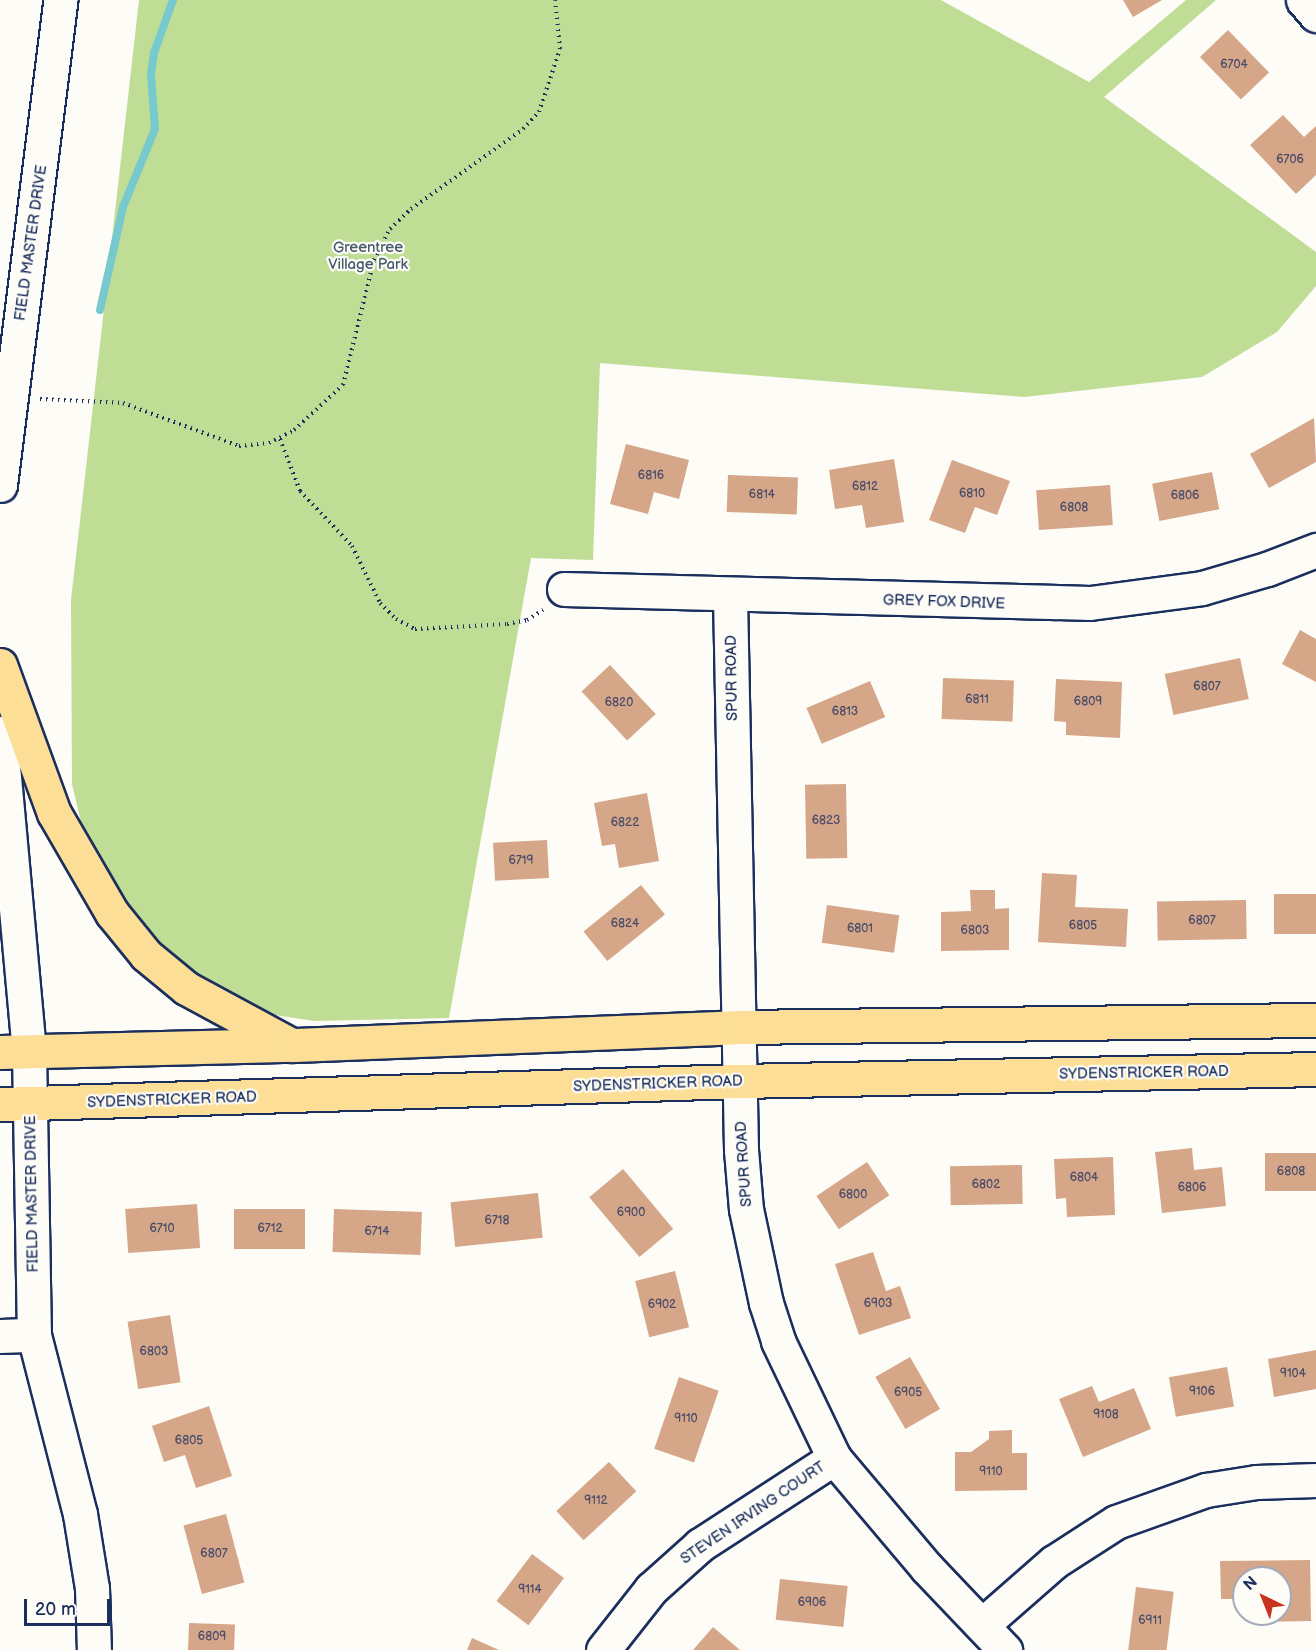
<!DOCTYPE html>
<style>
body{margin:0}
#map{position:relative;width:1316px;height:1650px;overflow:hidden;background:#fdfcf7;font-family:"Balsamiq Sans",sans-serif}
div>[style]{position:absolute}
.green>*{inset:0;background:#bfdd95}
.stream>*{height:8px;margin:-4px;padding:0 4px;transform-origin:4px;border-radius:4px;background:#77c9ce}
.building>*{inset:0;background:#d6a689;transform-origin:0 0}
.path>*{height:4px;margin-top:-2px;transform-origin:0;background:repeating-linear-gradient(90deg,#1b2f5e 0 1.5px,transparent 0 6px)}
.roads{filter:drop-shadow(2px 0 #1b2f5e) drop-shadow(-2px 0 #1b2f5e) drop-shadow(0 2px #1b2f5e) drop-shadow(0 -2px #1b2f5e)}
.minor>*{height:33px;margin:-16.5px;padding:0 16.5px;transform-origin:16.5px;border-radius:16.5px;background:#fdfcf7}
.major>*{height:33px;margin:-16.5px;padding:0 16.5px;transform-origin:16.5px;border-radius:16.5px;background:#fcde96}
span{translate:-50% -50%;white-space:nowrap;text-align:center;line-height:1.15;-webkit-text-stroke:4.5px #fdfcf7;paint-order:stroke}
.number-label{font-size:12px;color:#4a4d69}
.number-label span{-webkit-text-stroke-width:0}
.street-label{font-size:15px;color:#1b2f5e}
.park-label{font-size:15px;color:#445a6c}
.north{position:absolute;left:1232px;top:1566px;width:60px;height:60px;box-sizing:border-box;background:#fdfcf7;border:2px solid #a3aaba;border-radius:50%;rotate:317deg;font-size:16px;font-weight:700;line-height:24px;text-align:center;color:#1b2f5e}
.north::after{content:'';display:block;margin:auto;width:21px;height:27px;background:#c8321e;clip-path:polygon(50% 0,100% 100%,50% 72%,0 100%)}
.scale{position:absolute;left:24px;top:1599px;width:86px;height:27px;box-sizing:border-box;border:3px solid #1b2f5e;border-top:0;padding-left:8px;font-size:18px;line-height:21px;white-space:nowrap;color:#1b2f5e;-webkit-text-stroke:4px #fdfcf7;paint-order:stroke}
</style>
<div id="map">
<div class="green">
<i style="clip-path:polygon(139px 0,941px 0,1089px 82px,1186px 0,1216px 0,1104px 97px,1316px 252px,1316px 286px,1277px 332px,1202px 377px,1024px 397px,600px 363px,593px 560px,531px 558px,449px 1018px,314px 1021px,275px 1015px,237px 1005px,142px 937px,84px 835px,72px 784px,71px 600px)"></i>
</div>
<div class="stream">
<i style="left:100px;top:310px;width:106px;rotate:-77.4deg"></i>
<i style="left:123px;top:207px;width:84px;rotate:-67.7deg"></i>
<i style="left:155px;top:129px;width:55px;rotate:-94.2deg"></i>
<i style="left:151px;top:74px;width:21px;rotate:-82deg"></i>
<i style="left:154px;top:53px;width:56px;rotate:-70.3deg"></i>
</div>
<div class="building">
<i style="clip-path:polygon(1123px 0,1162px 0,1133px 17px)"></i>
<i style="left:1228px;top:30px;width:59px;height:39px;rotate:46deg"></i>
<i style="clip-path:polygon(1283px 115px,1304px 137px,1316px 126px,1316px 175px,1296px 194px,1250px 145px)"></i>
<i style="clip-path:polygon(1314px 418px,1316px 462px,1269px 488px,1250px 454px)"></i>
<i style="clip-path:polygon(626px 444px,689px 460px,679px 499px,654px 492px,648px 514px,610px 504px)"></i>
<i style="clip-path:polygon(894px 459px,904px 522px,866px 528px,862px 505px,835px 509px,829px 470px)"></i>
<i style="clip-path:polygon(952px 460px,1010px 481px,997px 515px,975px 507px,965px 533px,929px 520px)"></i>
<i style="left:1212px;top:472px;width:38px;height:61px;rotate:79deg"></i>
<i style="left:728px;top:475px;width:70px;height:37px;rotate:2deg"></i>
<i style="left:1110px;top:485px;width:40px;height:74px;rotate:86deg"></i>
<i style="clip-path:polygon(1300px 630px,1316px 639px,1316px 682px,1282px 664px)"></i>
<i style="left:1240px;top:658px;width:42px;height:77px;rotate:78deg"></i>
<i style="left:610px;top:665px;width:67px;height:39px;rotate:47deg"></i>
<i style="left:943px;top:678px;width:71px;height:41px;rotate:2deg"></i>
<i style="clip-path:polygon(1056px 679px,1122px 682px,1120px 738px,1066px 735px,1066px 722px,1054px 721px)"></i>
<i style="left:870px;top:681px;width:39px;height:69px;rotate:67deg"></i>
<i style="left:846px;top:784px;width:74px;height:41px;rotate:89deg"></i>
<i style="clip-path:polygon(647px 793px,659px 861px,619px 868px,615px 844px,602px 846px,594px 803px)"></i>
<i style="left:547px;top:840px;width:38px;height:54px;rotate:87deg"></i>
<i style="clip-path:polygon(1042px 873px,1077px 875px,1075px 907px,1128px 909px,1126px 947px,1038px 942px)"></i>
<i style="left:641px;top:885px;width:38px;height:74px;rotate:51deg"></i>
<i style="clip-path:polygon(970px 890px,995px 890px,995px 909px,1009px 908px,1009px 950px,941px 951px,941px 912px,971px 911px)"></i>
<i style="left:1316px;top:894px;width:40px;height:42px;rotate:90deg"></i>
<i style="left:1246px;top:900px;width:39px;height:89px;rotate:89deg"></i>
<i style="left:827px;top:905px;width:73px;height:38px;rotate:8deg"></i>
<i style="clip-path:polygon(1192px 1148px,1194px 1170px,1222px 1167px,1226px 1206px,1162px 1213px,1155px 1152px)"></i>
<i style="left:1265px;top:1153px;width:51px;height:38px"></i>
<i style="clip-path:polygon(1113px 1157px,1115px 1215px,1067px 1217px,1066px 1198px,1056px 1199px,1054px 1159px)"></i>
<i style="left:867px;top:1162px;width:40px;height:61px;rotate:56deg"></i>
<i style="left:1022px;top:1165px;width:39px;height:72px;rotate:89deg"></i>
<i style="left:623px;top:1169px;width:78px;height:44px;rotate:50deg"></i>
<i style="left:538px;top:1193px;width:45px;height:88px;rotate:84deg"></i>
<i style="left:197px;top:1204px;width:44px;height:72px;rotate:86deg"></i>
<i style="left:305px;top:1209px;width:40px;height:71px;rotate:90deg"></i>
<i style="left:334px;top:1209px;width:88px;height:43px;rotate:2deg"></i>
<i style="clip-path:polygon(873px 1252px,886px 1291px,900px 1286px,911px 1318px,859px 1335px,835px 1264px)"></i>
<i style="left:675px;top:1271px;width:58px;height:41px;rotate:76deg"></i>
<i style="left:170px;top:1315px;width:68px;height:43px;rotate:81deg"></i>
<i style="clip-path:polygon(1316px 1350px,1316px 1389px,1274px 1397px,1268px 1359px)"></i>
<i style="left:910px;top:1357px;width:60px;height:40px;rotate:60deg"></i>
<i style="left:1227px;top:1367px;width:40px;height:59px;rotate:80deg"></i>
<i style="left:679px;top:1377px;width:42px;height:76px;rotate:19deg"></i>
<i style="clip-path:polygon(1092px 1386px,1099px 1402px,1134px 1388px,1151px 1429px,1083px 1457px,1059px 1399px)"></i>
<i style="clip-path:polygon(209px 1406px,232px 1476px,196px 1488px,185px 1455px,164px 1462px,152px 1426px)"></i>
<i style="clip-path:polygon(1012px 1430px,1012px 1453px,1027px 1453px,1027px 1490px,955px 1491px,955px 1452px,971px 1452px,989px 1439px,989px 1431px)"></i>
<i style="left:609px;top:1462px;width:40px;height:72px;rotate:47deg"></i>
<i style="left:226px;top:1514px;width:71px;height:44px;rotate:75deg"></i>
<i style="left:532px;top:1554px;width:40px;height:59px;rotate:37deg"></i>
<i style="clip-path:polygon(1310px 1560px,1311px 1621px,1260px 1622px,1260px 1614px,1280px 1614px,1280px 1578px,1244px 1578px,1244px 1599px,1221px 1599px,1220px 1561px)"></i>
<i style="left:780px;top:1579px;width:68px;height:41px;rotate:6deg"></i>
<i style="left:1136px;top:1587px;width:38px;height:64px;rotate:7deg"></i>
<i style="left:189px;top:1623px;width:46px;height:27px;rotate:2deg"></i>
<i style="clip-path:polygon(713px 1627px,740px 1650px,693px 1650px)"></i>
<i style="clip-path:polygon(472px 1638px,499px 1650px,467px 1650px)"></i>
</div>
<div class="path">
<i style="left:40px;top:399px;width:83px;rotate:2.8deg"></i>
<i style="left:123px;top:403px;width:124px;rotate:20.3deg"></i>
<i style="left:239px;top:446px;width:30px;rotate:-6deg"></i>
<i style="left:269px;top:443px;width:28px;rotate:-27deg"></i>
<i style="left:294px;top:430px;width:67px;rotate:-42.6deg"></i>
<i style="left:343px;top:385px;width:129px;rotate:-76.1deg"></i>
<i style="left:374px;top:260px;width:35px;rotate:-63deg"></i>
<i style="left:390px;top:229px;width:29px;rotate:-44deg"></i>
<i style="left:411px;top:209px;width:138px;rotate:-35.5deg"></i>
<i style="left:523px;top:129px;width:23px;rotate:-47deg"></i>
<i style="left:539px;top:112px;width:66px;rotate:-71.6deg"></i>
<i style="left:560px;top:49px;width:49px;rotate:-95.8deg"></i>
<i style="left:280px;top:439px;width:56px;rotate:69deg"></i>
<i style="left:300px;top:491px;width:76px;rotate:46.6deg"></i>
<i style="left:352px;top:546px;width:64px;rotate:63.8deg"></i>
<i style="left:380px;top:603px;width:23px;rotate:45deg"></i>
<i style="left:396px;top:619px;width:21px;rotate:28deg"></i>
<i style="left:415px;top:629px;width:92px;rotate:-3.1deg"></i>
<i style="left:507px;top:624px;width:20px;rotate:-11deg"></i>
<i style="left:527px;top:620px;width:19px;rotate:-32deg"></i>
</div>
<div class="roads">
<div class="minor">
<i style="left:1303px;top:0;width:20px;rotate:49deg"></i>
<i style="left:0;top:485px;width:489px;rotate:-82.9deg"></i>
<i style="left:564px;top:589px;width:526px;rotate:1.52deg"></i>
<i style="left:1090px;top:603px;width:113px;rotate:-7.6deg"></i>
<i style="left:1202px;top:588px;width:68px;rotate:-16.3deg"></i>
<i style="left:1267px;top:569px;width:53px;rotate:-21.2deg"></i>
<i style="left:730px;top:596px;width:554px;rotate:88.86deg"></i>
<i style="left:741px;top:1150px;width:59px;rotate:85.2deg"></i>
<i style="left:746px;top:1209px;width:96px;rotate:78deg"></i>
<i style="left:766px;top:1303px;width:40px;rotate:72deg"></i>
<i style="left:778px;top:1341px;width:130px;rotate:64.4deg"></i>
<i style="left:834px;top:1458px;width:143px;rotate:49.8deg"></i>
<i style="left:926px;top:1567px;width:115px;rotate:46.4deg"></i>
<i style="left:0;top:733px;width:319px;rotate:84.8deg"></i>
<i style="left:29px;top:1051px;width:284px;rotate:89deg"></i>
<i style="left:34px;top:1335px;width:185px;rotate:75.6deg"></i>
<i style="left:80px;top:1514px;width:75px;rotate:80.8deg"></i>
<i style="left:92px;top:1588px;width:62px;rotate:88.2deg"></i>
<i style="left:0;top:1336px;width:34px;rotate:-2deg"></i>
<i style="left:982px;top:1625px;width:96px;rotate:-41.2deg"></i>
<i style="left:1054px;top:1562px;width:74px;rotate:-32.8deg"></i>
<i style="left:1116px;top:1522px;width:96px;rotate:-19.6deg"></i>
<i style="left:1206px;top:1490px;width:51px;rotate:-9.1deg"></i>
<i style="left:1256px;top:1482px;width:60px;rotate:-1.9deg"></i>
<i style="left:603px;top:1650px;width:78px;rotate:-51.8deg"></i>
<i style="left:651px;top:1589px;width:66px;rotate:-41.9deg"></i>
<i style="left:700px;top:1545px;width:160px;rotate:-33deg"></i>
</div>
<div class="major">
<i style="left:0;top:665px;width:158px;rotate:70deg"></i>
<i style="left:54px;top:813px;width:116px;rotate:59.9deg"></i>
<i style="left:112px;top:913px;width:54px;rotate:51deg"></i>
<i style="left:146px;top:955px;width:52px;rotate:39.5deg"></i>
<i style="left:186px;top:988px;width:114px;rotate:28.4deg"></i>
<i style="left:0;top:1052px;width:293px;rotate:-1.4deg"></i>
<i style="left:293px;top:1045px;width:446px;rotate:-2.3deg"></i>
<i style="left:739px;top:1027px;width:577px;rotate:-0.7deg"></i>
<i style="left:0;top:1104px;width:740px;rotate:-1.78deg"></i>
<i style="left:740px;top:1081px;width:576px;rotate:-1.19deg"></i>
</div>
</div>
<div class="number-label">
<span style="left:1234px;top:65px">6704</span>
<span style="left:1290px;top:160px">6706</span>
<span style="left:651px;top:476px">6816</span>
<span style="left:865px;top:487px">6812</span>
<span style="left:972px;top:494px">6810</span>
<span style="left:762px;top:495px">6814</span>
<span style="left:1185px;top:496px">6806</span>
<span style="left:1074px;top:508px">6808</span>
<span style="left:1207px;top:687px">6807</span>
<span style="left:977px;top:700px">6811</span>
<span style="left:1088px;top:702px">6809</span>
<span style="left:619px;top:703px">6820</span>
<span style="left:845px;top:712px">6813</span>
<span style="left:826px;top:821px">6823</span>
<span style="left:625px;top:823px">6822</span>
<span style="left:521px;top:861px">6719</span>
<span style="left:1202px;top:921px">6807</span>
<span style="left:625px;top:924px">6824</span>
<span style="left:1083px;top:926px">6805</span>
<span style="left:860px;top:929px">6801</span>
<span style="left:975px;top:931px">6803</span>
<span style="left:1291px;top:1172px">6808</span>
<span style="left:1084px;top:1178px">6804</span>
<span style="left:986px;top:1185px">6802</span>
<span style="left:1192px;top:1188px">6806</span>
<span style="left:853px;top:1195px">6800</span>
<span style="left:631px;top:1213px">6900</span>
<span style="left:497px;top:1221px">6718</span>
<span style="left:162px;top:1229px">6710</span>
<span style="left:270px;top:1229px">6712</span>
<span style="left:377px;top:1232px">6714</span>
<span style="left:878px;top:1304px">6903</span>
<span style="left:662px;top:1305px">6902</span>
<span style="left:154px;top:1352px">6803</span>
<span style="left:1293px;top:1374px">9104</span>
<span style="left:1202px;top:1392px">9106</span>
<span style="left:908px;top:1393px">6905</span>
<span style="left:1106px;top:1415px">9108</span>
<span style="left:686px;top:1419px">9110</span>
<span style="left:189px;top:1441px">6805</span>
<span style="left:991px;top:1472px">9110</span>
<span style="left:596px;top:1501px">9112</span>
<span style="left:214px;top:1554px">6807</span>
<span style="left:530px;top:1590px">9114</span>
<span style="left:812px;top:1603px">6906</span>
<span style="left:1150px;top:1621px">6911</span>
<span style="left:212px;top:1637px">6809</span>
</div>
<div class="street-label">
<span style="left:31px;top:243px;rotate:-82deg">FIELD MASTER DRIVE</span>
<span style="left:944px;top:602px;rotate:2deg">GREY FOX DRIVE</span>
<span style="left:732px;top:678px;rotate:-91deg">SPUR ROAD</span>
<span style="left:1144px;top:1073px;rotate:-1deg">SYDENSTRICKER ROAD</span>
<span style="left:658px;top:1084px;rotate:-2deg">SYDENSTRICKER ROAD</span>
<span style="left:172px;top:1100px;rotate:-2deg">SYDENSTRICKER ROAD</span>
<span style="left:744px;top:1164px;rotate:-94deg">SPUR ROAD</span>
<span style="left:32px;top:1194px;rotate:-91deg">FIELD MASTER DRIVE</span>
<span style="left:753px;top:1513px;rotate:-34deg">STEVEN IRVING COURT</span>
</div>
<div class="park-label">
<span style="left:368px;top:256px">Greentree<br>Village Park</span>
</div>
<div class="north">N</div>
<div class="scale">20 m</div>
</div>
